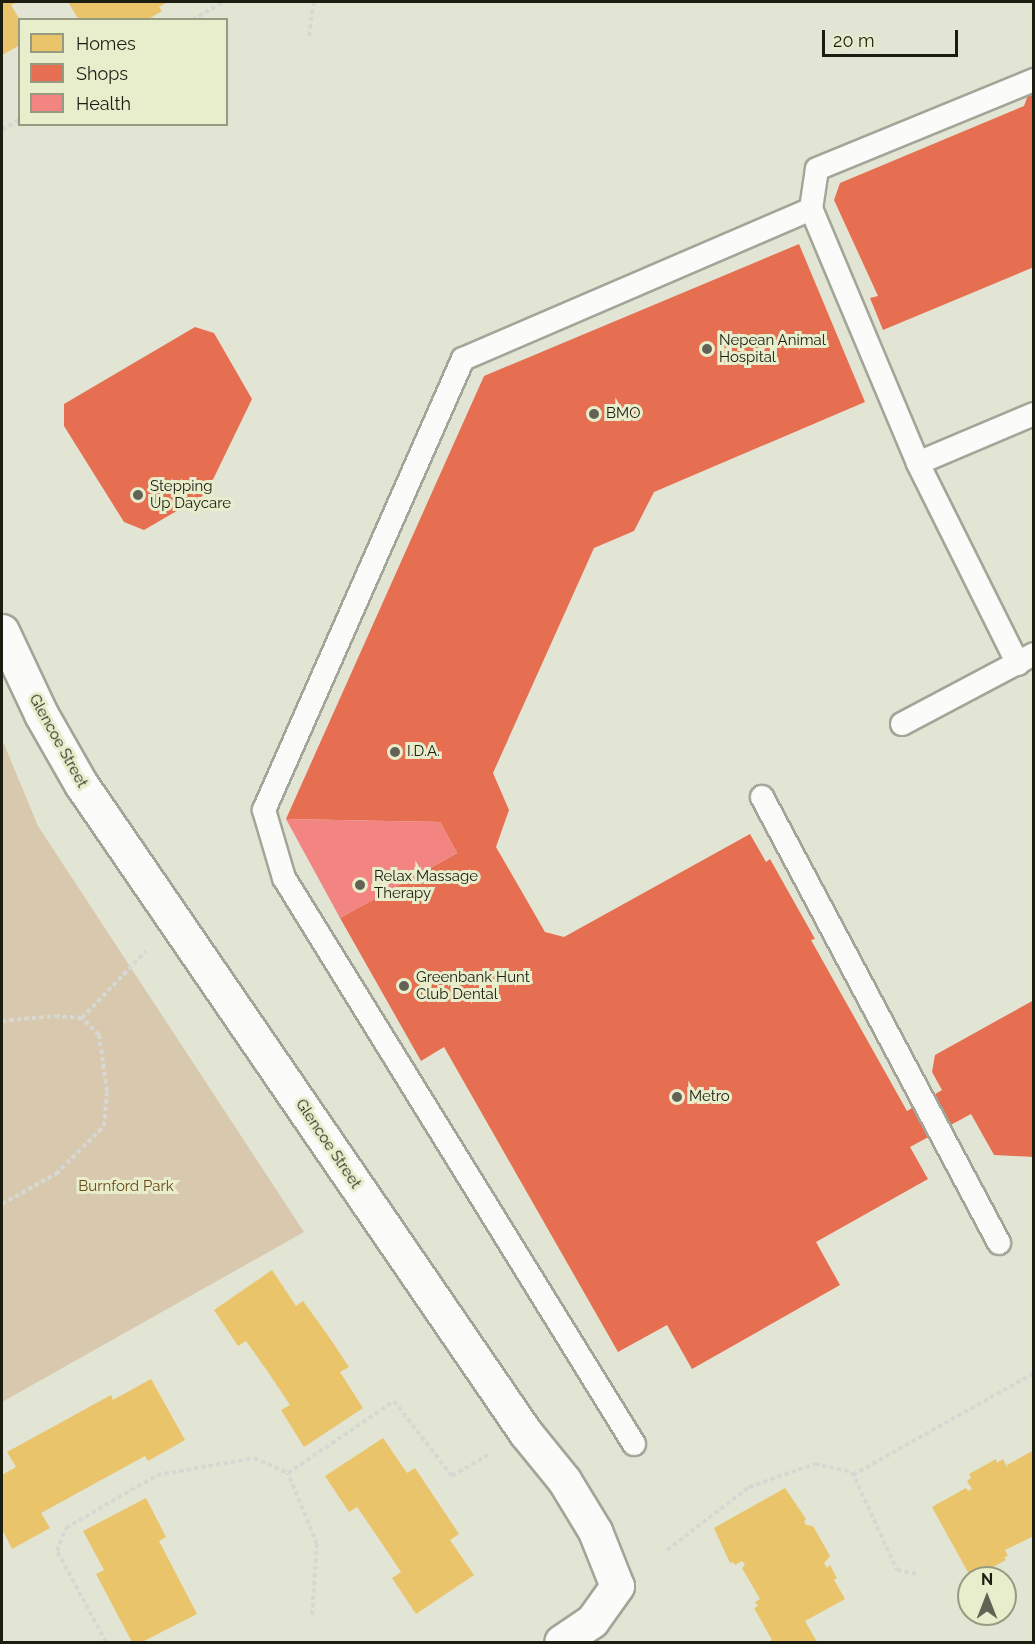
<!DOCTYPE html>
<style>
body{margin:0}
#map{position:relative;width:1035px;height:1644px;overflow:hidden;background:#e3e5d4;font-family:Raleway,sans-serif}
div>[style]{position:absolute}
.green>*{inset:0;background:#d7c8ae}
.homes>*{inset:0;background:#e9c46a}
.shops>*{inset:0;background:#e76f51}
.health>*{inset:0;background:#f28482}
.path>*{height:4px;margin-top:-2px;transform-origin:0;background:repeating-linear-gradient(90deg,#d7d8d2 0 4.5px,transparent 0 7.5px)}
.roads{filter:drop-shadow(2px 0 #a3a598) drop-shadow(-2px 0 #a3a598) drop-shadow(0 2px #a3a598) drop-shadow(0 -2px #a3a598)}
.service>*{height:22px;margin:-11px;padding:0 11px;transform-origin:11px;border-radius:11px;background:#fbfbf9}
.minor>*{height:33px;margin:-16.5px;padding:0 16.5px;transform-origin:16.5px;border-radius:16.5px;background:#fbfbf9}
.dots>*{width:16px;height:16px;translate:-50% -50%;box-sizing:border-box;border:3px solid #e8edcc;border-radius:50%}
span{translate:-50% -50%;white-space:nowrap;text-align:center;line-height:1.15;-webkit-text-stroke:6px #e8edcc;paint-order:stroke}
.poi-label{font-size:15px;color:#1c1d11}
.left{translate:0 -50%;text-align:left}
.street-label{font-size:15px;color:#1c1d11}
.park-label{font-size:15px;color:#6b4a18}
.frame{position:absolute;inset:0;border:3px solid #1c1d11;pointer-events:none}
.legend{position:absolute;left:18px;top:18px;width:210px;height:108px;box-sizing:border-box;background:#e8edcc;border:2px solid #969a81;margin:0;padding:8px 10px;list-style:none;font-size:18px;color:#1c1d11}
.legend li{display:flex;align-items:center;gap:12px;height:30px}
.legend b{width:30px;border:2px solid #969a81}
.north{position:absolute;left:957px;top:1566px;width:60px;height:60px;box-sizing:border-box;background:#e8edcc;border:2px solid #969a81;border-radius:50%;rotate:0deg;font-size:16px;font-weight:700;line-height:24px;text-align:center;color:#1c1d11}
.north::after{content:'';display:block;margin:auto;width:21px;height:27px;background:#626355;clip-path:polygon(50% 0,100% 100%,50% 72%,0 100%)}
.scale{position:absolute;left:822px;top:30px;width:136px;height:27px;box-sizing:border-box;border:3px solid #1c1d11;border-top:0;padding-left:8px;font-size:18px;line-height:21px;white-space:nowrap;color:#1c1d11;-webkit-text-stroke:4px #e8edcc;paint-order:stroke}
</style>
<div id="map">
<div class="green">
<i style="clip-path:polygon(4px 744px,38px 826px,304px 1232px,2px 1402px,2px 745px)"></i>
</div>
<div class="homes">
<i style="clip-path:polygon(2px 2px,18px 2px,11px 5px,20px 20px,20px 45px,2px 55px)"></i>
<i style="clip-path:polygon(68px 2px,168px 2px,159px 7px,162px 11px,147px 20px,79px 20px)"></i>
<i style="clip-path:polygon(272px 1270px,296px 1306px,303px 1301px,327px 1334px,349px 1367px,340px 1372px,363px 1408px,304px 1447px,281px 1410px,290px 1405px,268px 1372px,246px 1341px,238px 1346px,214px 1310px)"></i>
<i style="clip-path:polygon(151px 1379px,185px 1440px,148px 1461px,145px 1456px,41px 1513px,50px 1528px,12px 1549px,2px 1529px,2px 1475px,16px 1467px,7px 1452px,111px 1395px,113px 1400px)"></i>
<i style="clip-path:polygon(383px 1438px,407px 1473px,415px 1468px,459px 1534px,450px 1540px,474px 1575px,416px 1614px,392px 1578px,401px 1572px,379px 1539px,357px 1507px,349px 1512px,325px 1476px)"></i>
<i style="clip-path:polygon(1034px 1450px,1034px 1536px,1005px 1550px,1008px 1556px,1004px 1557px,1006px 1560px,976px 1576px,975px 1573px,970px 1576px,932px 1507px,966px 1488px,968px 1491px,972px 1489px,967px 1481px,971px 1478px,969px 1474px,996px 1459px,997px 1463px,1003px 1459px,1008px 1469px,1007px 1465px)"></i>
<i style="clip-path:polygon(785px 1488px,806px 1519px,804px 1521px,806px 1525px,813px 1526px,830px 1556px,824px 1563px,827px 1568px,830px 1565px,837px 1578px,834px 1580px,845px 1599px,805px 1621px,817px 1642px,767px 1642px,772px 1640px,754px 1608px,758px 1606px,755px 1602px,760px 1599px,742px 1568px,745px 1565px,742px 1561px,735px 1565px,733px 1562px,730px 1563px,714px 1528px)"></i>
<i style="clip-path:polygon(146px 1498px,166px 1537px,159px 1541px,197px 1614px,142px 1642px,132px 1642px,96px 1574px,104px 1570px,83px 1531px)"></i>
</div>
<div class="shops">
<i style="clip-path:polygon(1034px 93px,1034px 267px,883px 330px,870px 298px,878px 296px,834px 200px,840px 183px,1024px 106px,1028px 95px)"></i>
<i style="clip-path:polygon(799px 244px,865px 402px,654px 492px,634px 531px,594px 548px,493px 773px,509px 810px,496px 847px,545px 932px,564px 937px,750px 834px,766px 862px,770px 859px,815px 939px,811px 940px,907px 1111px,942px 1090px,932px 1072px,935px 1055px,1034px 1000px,1034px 1157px,994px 1155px,971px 1114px,910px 1147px,928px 1179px,816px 1242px,840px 1285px,692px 1369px,667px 1325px,618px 1352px,444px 1047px,421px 1061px,340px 918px,457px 853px,440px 822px,286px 819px,484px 376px)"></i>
<i style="clip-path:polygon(195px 327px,214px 333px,252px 399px,206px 494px,144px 530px,124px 522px,64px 426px,64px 404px)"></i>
</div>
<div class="health">
<i style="clip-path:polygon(286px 819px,440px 822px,457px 853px,340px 918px)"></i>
</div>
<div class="path">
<i style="left:192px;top:20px;width:36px;rotate:-30deg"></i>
<i style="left:309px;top:36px;width:34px;rotate:-82deg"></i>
<i style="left:2px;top:130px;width:21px;rotate:-31deg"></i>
<i style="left:2px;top:1021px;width:53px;rotate:-5.4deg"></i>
<i style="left:55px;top:1016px;width:27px;rotate:4deg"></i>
<i style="left:82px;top:1018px;width:93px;rotate:-46.3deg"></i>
<i style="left:2px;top:1204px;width:62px;rotate:-29.1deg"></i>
<i style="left:56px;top:1174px;width:68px;rotate:-45deg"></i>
<i style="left:104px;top:1126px;width:35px;rotate:-85deg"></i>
<i style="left:107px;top:1091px;width:57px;rotate:-98.1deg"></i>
<i style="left:99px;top:1035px;width:24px;rotate:-135deg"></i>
<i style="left:853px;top:1475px;width:208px;rotate:-29.4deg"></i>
<i style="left:667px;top:1550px;width:103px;rotate:-37.5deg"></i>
<i style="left:749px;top:1487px;width:70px;rotate:-19.2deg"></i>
<i style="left:815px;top:1464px;width:38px;rotate:12deg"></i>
<i style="left:852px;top:1472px;width:108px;rotate:65.3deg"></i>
<i style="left:897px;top:1570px;width:21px;rotate:11deg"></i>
<i style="left:312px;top:1615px;width:71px;rotate:-86deg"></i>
<i style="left:317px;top:1544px;width:77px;rotate:-112.2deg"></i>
<i style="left:288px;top:1473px;width:128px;rotate:-34.2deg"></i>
<i style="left:394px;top:1401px;width:95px;rotate:52.3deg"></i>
<i style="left:452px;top:1476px;width:45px;rotate:-30.5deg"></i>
<i style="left:106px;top:1642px;width:103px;rotate:-118.3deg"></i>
<i style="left:57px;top:1551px;width:25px;rotate:-69deg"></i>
<i style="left:66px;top:1528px;width:105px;rotate:-30.2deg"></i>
<i style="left:157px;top:1475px;width:98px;rotate:-9.9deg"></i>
<i style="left:254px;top:1458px;width:37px;rotate:24deg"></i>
</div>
<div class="roads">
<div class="service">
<i style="left:918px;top:463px;width:126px;rotate:-22.9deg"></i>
<i style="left:1018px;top:664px;width:225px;rotate:-116.5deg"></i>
<i style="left:918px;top:463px;width:276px;rotate:-112.8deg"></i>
<i style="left:811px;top:209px;width:40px;rotate:-81.5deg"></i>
<i style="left:817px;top:169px;width:235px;rotate:-22.3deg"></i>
<i style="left:902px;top:724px;width:149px;rotate:-27.9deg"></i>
<i style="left:762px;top:797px;width:505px;rotate:62.01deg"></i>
<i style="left:634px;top:1444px;width:665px;rotate:-121.73deg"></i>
<i style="left:284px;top:878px;width:71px;rotate:-106.4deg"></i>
<i style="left:264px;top:810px;width:493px;rotate:-66.2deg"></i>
<i style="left:463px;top:359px;width:379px;rotate:-23.3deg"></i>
</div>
<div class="minor">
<i style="left:2px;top:631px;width:92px;rotate:64.8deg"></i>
<i style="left:41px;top:714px;width:81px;rotate:60.3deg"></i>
<i style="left:81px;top:784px;width:786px;rotate:55.58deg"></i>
<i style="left:525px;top:1432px;width:62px;rotate:50.9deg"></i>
<i style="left:564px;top:1480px;width:60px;rotate:58.7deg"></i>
<i style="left:595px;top:1531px;width:59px;rotate:68.2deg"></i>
<i style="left:617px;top:1586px;width:43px;rotate:125.5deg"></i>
<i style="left:592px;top:1621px;width:37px;rotate:146deg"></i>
</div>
</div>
<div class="dots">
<i style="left:707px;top:349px;background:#626355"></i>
<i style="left:594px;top:414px;background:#626355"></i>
<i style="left:138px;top:495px;background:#626355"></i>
<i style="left:395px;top:752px;background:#626355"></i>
<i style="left:360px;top:885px;background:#626355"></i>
<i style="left:404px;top:986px;background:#626355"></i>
<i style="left:677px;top:1097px;background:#626355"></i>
</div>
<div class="poi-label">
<span class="left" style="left:719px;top:349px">Nepean Animal<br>Hospital</span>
<span class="left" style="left:606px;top:414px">BMO</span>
<span class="left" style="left:150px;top:495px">Stepping<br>Up Daycare</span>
<span class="left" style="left:407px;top:752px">I.D.A.</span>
<span class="left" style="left:374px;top:885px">Relax Massage<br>Therapy</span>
<span class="left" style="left:416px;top:986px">Greenbank Hunt<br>Club Dental</span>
<span class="left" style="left:689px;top:1097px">Metro</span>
</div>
<div class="street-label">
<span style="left:58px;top:741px;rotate:61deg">Glencoe Street</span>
<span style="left:328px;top:1144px;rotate:56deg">Glencoe Street</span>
</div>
<div class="park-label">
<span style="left:126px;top:1187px">Burnford Park</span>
</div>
<div class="frame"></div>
<ul class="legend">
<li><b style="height:16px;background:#e9c46a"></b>Homes</li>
<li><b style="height:16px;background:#e76f51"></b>Shops</li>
<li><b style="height:16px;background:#f28482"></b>Health</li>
</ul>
<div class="north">N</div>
<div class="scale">20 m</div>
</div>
